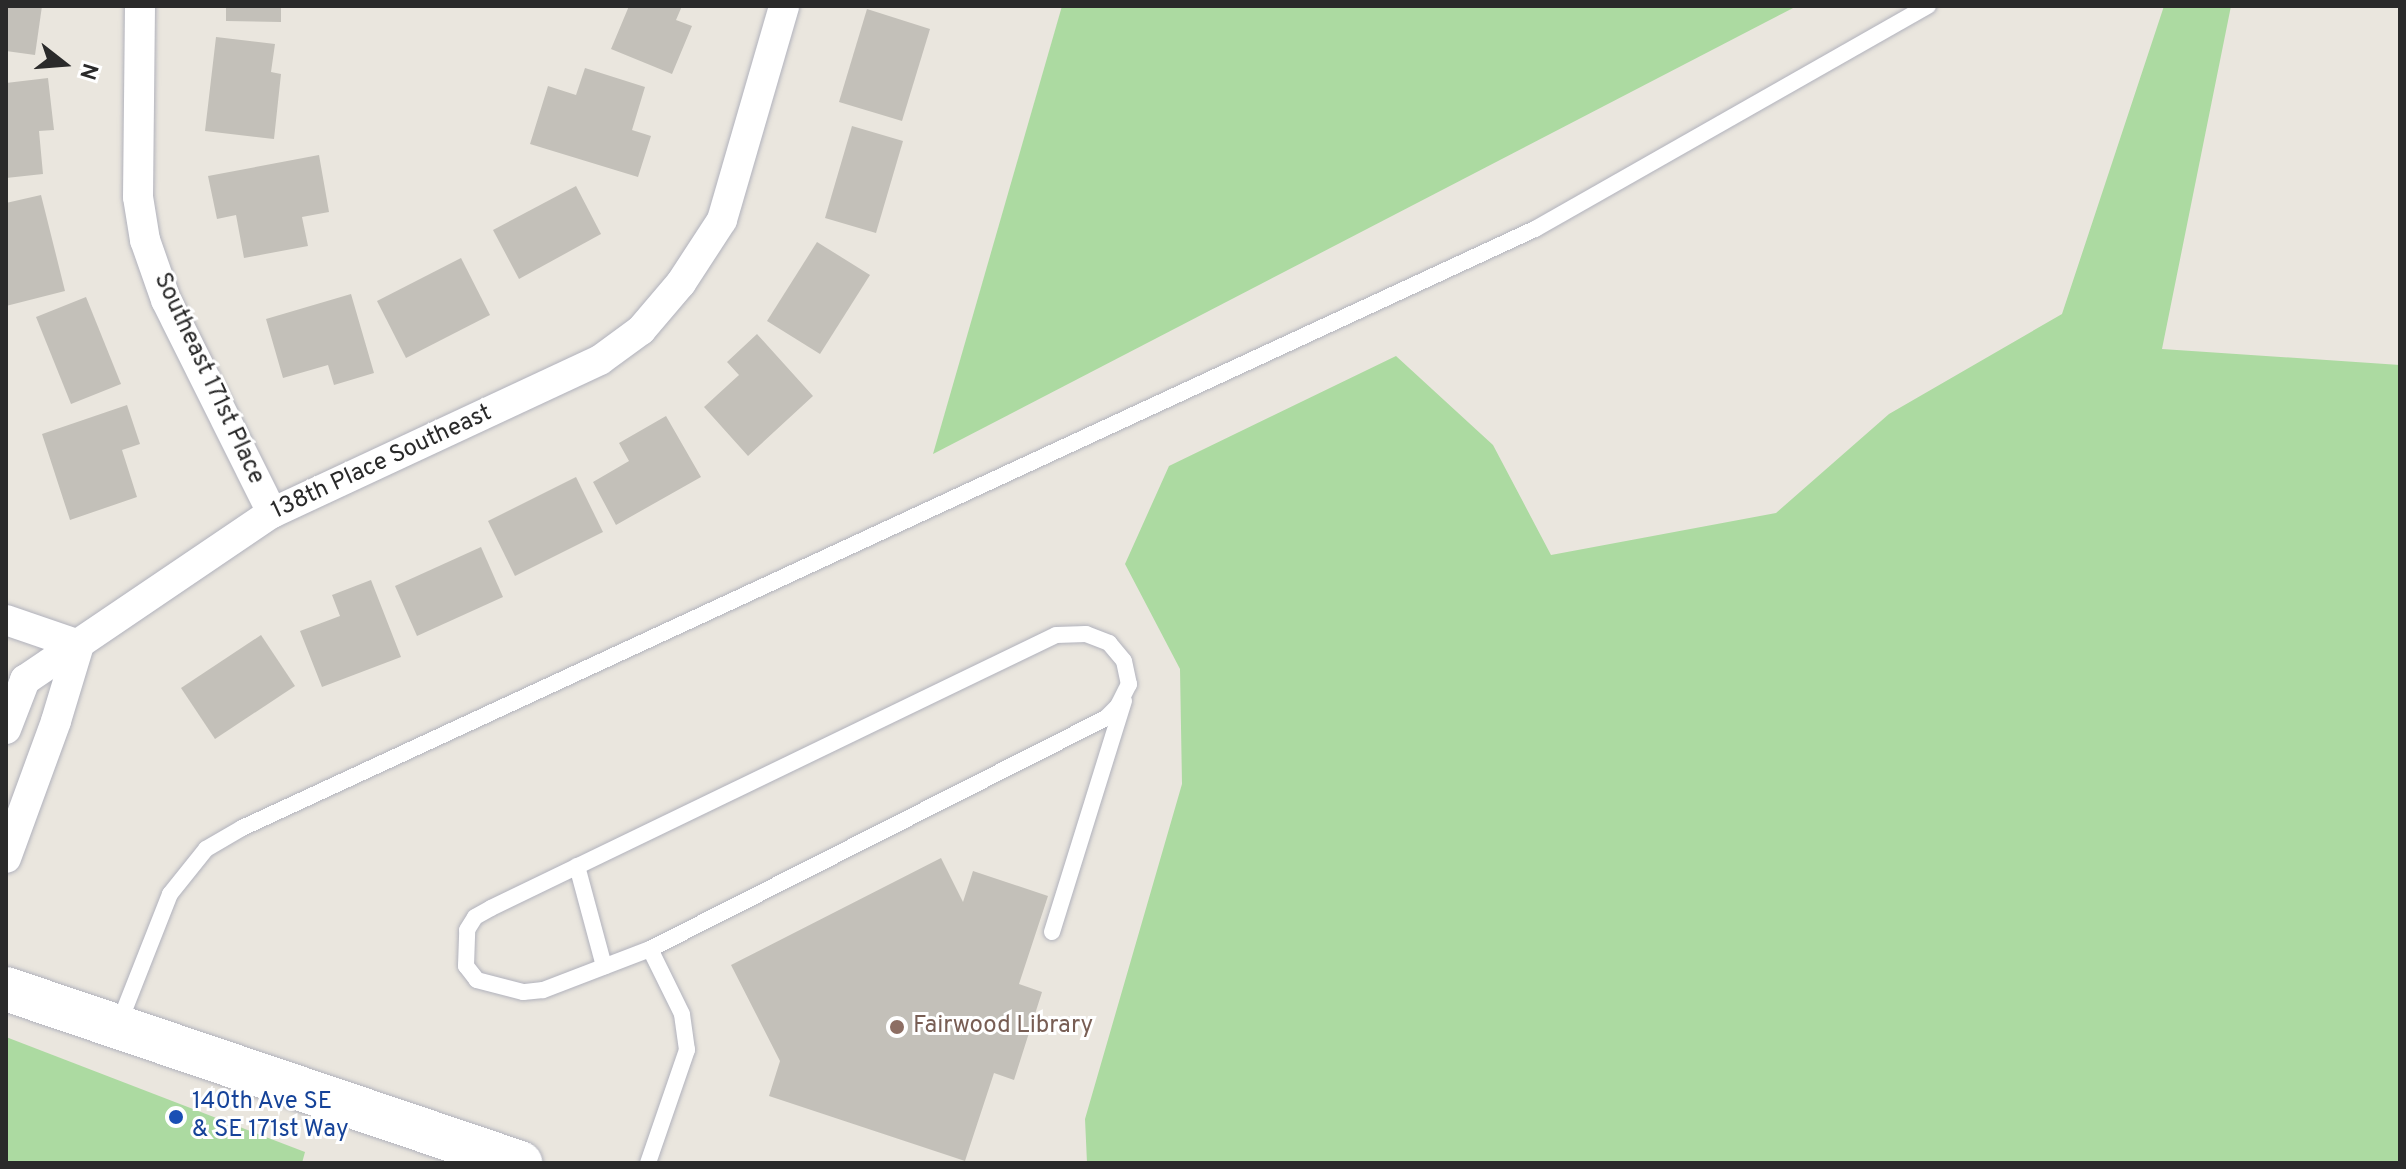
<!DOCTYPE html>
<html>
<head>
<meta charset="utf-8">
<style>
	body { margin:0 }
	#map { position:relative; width:2406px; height:1169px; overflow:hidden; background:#eae6de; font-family:Overpass,sans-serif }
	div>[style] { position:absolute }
	.green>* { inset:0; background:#acdaa1 }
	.building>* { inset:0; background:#c3c0b9 }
	.roads { filter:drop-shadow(0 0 2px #b1b2bc) drop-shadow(0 0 2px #b1b2bc) }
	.lane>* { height:16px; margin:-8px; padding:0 8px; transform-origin:8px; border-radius:8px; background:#fff }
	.street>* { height:30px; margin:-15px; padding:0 15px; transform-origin:15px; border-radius:15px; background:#fff }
	.secondary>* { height:44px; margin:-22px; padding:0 22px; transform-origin:22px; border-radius:22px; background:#fff }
	.dots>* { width:22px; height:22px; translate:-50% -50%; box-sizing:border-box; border:4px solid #fff; border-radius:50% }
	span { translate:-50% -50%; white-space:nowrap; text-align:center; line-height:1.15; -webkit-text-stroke:6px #fff; paint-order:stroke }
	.street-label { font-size:24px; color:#2a2a2a }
	.education-label { font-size:24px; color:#785e54 }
	.left { translate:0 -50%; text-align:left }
	.transit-label { font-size:24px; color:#164399 }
	.frame { position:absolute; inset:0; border:8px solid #2a2a2a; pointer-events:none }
	.north { position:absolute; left:24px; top:24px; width:80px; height:80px; -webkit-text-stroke:6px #fff; paint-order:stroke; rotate:107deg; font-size:22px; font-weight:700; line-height:32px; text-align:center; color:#2a2a2a }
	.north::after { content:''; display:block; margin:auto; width:28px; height:36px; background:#2a2a2a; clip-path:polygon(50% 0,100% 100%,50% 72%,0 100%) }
</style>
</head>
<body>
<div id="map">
	<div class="green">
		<div style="clip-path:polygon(1062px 6px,1797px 6px,933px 454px)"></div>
		<div style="clip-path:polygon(2164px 6px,2231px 6px,2162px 349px,2400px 365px,2400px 1163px,1087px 1163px,1085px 1119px,1182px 784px,1180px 669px,1125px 564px,1169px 466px,1396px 356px,1493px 445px,1551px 555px,1776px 513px,1889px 414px,2062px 314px)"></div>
		<div style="clip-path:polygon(6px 1037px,305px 1152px,302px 1163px,6px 1163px)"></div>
	</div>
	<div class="building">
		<div style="clip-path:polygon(6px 6px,42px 6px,35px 55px,6px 51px)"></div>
		<div style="clip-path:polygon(226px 6px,281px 6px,281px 22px,226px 21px)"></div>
		<div style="clip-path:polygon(629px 6px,682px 6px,676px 20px,692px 26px,672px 74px,611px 49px)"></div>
		<div style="clip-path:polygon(867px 9px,930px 29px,902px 121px,839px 102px)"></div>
		<div style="clip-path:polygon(216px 37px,275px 44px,271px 72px,281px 74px,274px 139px,205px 131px)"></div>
		<div style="clip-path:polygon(585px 68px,645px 87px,632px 130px,651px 136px,638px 177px,530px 144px,548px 86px,576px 95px)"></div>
		<div style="clip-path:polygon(48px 78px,54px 130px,39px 131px,43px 174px,6px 178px,6px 83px)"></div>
		<div style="clip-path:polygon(852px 126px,903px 141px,876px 233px,825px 218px)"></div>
		<div style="clip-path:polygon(319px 155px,329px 212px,302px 217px,308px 246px,244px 258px,236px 215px,217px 219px,208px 176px)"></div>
		<div style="clip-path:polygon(576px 186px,601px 234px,519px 279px,493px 230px)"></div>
		<div style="clip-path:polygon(41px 195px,65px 291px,6px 306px,6px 203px)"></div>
		<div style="clip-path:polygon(817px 242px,870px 275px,820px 354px,767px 321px)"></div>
		<div style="clip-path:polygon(461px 258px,490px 315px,406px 358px,377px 301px)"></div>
		<div style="clip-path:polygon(351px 294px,374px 373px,334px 385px,328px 365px,283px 378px,266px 319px)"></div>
		<div style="clip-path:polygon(86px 297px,121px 384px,71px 404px,36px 317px)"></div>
		<div style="clip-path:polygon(757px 334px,813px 396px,748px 456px,704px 407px,739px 375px,727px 362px)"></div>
		<div style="clip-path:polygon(127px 405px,140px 444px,122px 450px,137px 497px,70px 520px,42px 434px)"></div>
		<div style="clip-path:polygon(666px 416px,701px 477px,616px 525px,593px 482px,629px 461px,619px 443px)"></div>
		<div style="clip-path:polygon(576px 477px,603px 532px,515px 576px,488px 521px)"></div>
		<div style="clip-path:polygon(481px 547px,503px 597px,417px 636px,395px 586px)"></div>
		<div style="clip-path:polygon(371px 580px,401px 657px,322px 687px,300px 631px,340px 616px,332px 595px)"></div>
		<div style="clip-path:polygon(261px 635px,295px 686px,215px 739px,181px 688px)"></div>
		<div style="clip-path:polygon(941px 858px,963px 902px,973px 871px,1048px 896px,1019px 984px,1042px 992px,1014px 1080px,994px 1073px,965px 1161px,769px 1096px,780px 1061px,731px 965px)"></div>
	</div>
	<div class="roads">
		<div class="lane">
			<div style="left:1086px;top:634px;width:25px;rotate:21deg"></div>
			<div style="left:1109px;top:643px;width:23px;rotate:50deg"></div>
			<div style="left:1124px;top:661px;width:24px;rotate:78deg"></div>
			<div style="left:1129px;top:684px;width:25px;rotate:117deg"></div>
			<div style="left:1118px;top:706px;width:17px;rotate:135deg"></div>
			<div style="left:1106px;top:718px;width:511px;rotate:153.13deg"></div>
			<div style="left:650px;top:949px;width:115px;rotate:159deg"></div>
			<div style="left:543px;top:990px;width:20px;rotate:174deg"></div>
			<div style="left:523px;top:992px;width:48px;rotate:-165.4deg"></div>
			<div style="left:477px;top:980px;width:18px;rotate:-128deg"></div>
			<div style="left:466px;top:966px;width:36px;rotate:-88deg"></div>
			<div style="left:467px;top:930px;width:15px;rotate:-58deg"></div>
			<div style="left:475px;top:917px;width:18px;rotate:-29deg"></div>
			<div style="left:491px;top:908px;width:627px;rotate:-25.79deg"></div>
			<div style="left:1056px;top:635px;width:30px;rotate:-2deg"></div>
			<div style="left:577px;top:866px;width:104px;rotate:74.9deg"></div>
			<div style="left:1052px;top:932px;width:242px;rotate:-72.7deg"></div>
			<div style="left:118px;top:1026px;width:142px;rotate:-68.5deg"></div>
			<div style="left:170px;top:894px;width:58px;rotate:-51.3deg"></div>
			<div style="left:206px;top:849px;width:42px;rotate:-30.3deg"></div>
			<div style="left:242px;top:828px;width:1425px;rotate:-24.86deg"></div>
			<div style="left:1535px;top:229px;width:452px;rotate:-29.6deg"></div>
			<div style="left:648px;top:1163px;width:120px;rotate:-71deg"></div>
			<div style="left:687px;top:1050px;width:36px;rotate:-98deg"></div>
			<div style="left:682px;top:1014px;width:72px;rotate:-116.2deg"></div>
		</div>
		<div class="street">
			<div style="left:140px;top:6px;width:191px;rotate:90.6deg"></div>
			<div style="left:138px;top:197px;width:44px;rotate:80.8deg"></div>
			<div style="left:145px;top:240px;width:64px;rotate:70.7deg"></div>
			<div style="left:166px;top:300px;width:238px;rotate:63.5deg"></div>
			<div style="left:6px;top:620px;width:77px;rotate:18.9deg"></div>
			<div style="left:6px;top:729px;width:53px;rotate:-68.8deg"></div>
			<div style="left:25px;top:680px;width:298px;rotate:-34.1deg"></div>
			<div style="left:272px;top:513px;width:362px;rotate:-25deg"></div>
			<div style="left:600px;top:360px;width:51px;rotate:-36.2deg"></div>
			<div style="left:641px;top:330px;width:62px;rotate:-49.6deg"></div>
			<div style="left:681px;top:283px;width:75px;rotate:-56.9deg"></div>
			<div style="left:722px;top:220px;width:223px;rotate:-73.8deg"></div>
			<div style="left:6px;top:858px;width:146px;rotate:-69.9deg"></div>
			<div style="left:56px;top:721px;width:79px;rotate:-73.2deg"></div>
		</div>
		<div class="secondary">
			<div style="left:6px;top:989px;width:543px;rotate:18.7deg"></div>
		</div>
	</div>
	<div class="dots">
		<div style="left:897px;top:1027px;background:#8d6e63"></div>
		<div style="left:176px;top:1117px;background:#1a4fb4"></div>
	</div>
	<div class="street-label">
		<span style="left:208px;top:379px;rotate:65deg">Southeast 171st Place</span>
		<span style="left:382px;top:463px;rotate:-25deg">138th Place Southeast</span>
	</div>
	<div class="education-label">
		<span class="left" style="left:913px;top:1027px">Fairwood Library</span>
	</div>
	<div class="transit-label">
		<span class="left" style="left:192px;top:1117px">140th Ave SE<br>&amp; SE 171st Way</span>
	</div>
	<div class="frame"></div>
	<div class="north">N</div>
</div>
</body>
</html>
